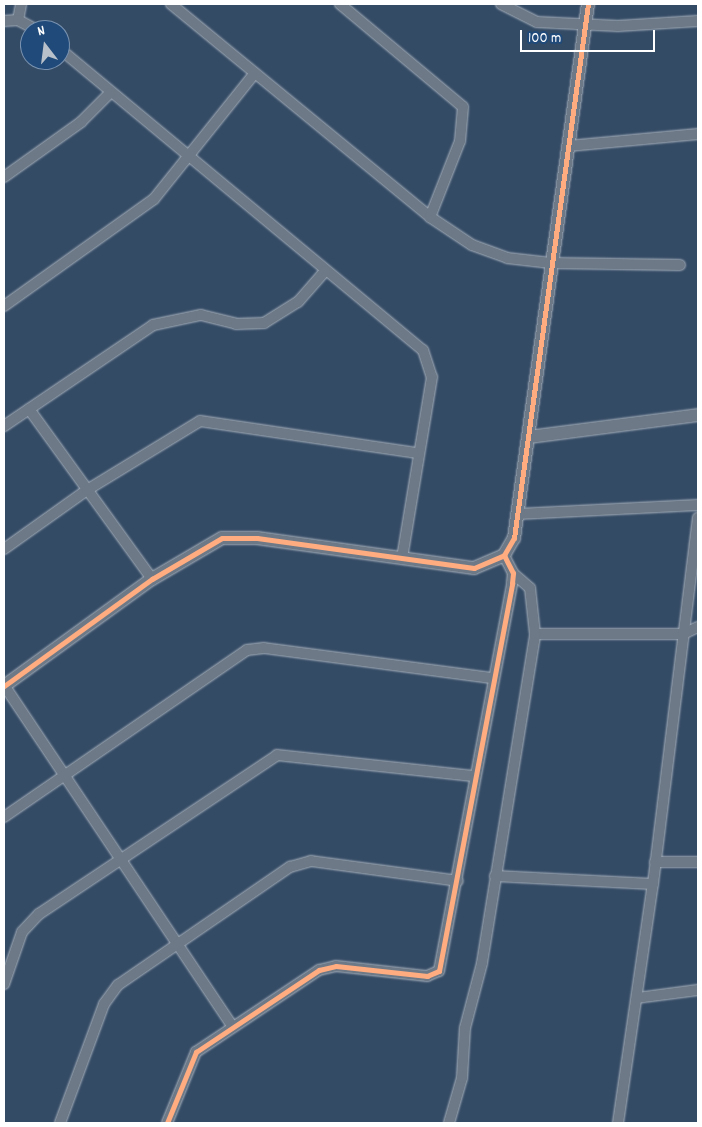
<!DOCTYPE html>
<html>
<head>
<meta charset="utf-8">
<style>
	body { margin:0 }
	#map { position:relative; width:702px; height:1127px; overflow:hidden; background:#344b65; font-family:Dekko,sans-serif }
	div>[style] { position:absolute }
	.roads { filter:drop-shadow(0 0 1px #a4aeba) drop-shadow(0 0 1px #a4aeba) }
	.minor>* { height:10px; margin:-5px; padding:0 5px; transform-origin:5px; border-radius:5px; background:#6d7986 }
	.tertiary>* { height:12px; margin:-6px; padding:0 6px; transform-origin:6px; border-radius:6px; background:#6d7986 }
	.cycleway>* { height:5px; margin:-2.5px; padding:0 2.5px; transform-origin:2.5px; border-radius:2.5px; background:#ffac80 }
	span { translate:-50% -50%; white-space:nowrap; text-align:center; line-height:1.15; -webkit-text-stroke:4.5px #1f4a7a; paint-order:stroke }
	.frame { position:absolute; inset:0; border:5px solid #fff; pointer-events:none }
	.north { position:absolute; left:20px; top:20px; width:50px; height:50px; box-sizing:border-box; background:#1f4a7a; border:1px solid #7992af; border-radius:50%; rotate:345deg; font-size:14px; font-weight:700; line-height:20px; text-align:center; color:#fff }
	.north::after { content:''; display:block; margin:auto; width:18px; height:22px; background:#b8c0c9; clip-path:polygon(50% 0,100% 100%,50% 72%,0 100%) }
	.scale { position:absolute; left:520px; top:30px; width:135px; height:22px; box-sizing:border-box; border:2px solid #fff; border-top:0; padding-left:6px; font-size:15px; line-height:18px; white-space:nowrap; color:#fff; -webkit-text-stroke:4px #1f4a7a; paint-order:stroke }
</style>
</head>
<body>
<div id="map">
	<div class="roads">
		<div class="minor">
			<div style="left:171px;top:4px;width:335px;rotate:39.4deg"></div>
			<div style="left:430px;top:217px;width:50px;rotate:33.7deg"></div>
			<div style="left:472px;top:245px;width:37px;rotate:20deg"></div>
			<div style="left:507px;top:258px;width:44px;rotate:6.5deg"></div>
			<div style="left:551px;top:263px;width:129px;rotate:0.9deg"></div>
			<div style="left:340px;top:4px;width:160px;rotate:39.9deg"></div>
			<div style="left:463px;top:107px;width:34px;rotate:95deg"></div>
			<div style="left:460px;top:141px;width:82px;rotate:111.5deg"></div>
			<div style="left:501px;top:4px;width:40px;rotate:26.6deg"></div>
			<div style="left:537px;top:22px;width:81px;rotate:2.8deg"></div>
			<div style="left:618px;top:26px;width:80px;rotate:-3.6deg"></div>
			<div style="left:18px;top:20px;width:16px;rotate:-79deg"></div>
			<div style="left:4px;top:21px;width:14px;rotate:-4deg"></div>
			<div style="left:18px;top:20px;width:21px;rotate:28deg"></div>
			<div style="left:60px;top:49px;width:472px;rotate:39.7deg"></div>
			<div style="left:423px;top:350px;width:28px;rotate:72deg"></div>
			<div style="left:432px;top:377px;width:183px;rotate:99.4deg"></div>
			<div style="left:568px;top:146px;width:131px;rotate:-5.3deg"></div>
			<div style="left:4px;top:177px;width:95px;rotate:-35.5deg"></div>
			<div style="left:81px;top:122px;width:41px;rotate:-45deg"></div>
			<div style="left:4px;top:306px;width:184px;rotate:-35.5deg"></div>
			<div style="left:154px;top:199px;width:161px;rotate:-51.3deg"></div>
			<div style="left:29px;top:409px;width:210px;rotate:54.1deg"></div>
			<div style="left:4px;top:426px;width:180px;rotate:-34.1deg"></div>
			<div style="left:153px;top:325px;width:49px;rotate:-11.8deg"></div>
			<div style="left:201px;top:315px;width:36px;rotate:14deg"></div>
			<div style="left:236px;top:324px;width:28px;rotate:-2deg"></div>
			<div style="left:264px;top:323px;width:40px;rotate:-32deg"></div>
			<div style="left:298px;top:302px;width:41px;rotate:-48.9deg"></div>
			<div style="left:518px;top:514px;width:180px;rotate:-2.9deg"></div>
			<div style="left:4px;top:549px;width:102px;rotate:-35.4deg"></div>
			<div style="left:87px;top:490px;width:132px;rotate:-31.4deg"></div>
			<div style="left:200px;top:421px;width:220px;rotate:8.4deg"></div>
			<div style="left:535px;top:634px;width:148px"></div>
			<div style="left:683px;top:634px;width:17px;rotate:-25deg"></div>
			<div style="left:4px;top:685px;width:410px;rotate:56.2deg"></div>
			<div style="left:4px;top:817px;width:295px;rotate:-34.5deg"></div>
			<div style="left:247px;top:650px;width:17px;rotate:-7deg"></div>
			<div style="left:264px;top:648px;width:230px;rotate:7.5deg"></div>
			<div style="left:655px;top:862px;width:43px"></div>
			<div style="left:495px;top:876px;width:158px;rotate:2.9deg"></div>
			<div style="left:4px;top:984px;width:55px;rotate:-70.9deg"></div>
			<div style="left:22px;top:932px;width:25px;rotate:-47deg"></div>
			<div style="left:39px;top:914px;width:286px;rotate:-33.7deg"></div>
			<div style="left:277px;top:755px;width:199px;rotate:6.1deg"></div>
			<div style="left:637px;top:998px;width:62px;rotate:-7.5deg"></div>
			<div style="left:60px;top:1123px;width:127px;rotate:-69.7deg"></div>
			<div style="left:104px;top:1004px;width:24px;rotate:-54deg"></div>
			<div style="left:118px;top:985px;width:209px;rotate:-34.5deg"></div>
			<div style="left:290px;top:867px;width:22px;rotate:-16deg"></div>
			<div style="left:311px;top:861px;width:148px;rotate:7.7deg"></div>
			<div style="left:167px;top:1123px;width:77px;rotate:-67.8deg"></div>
			<div style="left:196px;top:1052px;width:148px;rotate:-33.7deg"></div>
			<div style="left:319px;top:970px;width:17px;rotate:-13deg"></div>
			<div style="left:336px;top:966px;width:92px;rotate:6.3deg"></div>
			<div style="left:427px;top:976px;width:13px;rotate:-23deg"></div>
			<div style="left:439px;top:971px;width:395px;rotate:-79.3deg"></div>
			<div style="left:512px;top:583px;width:10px;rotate:-84deg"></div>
			<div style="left:513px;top:573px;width:20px;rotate:-117deg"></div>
			<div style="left:449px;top:1123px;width:47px;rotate:-73.9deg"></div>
			<div style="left:462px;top:1078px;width:50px;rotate:-86.6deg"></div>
			<div style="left:465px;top:1028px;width:67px;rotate:-75.3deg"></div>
			<div style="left:482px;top:963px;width:333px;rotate:-80.8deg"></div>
			<div style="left:535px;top:634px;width:46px;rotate:-96.2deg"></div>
			<div style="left:530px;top:588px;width:23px;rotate:-139deg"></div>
			<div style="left:618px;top:1123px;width:242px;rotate:-81.7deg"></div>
			<div style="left:653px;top:884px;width:369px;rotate:-83deg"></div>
		</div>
		<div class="tertiary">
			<div style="left:529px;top:437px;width:170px;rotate:-7.4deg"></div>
			<div style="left:4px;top:686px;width:183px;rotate:-35.9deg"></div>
			<div style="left:152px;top:579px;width:81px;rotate:-30.4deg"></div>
			<div style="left:222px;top:538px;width:35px"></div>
			<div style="left:257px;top:538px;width:219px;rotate:7.9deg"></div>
			<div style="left:474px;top:568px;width:33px;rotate:-23deg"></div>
			<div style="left:504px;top:555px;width:20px;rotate:-60deg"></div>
			<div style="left:514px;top:538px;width:539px;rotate:-82.11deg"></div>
		</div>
	</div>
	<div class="cycleway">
		<div style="left:4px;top:686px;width:183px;rotate:-35.9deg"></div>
		<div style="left:152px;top:579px;width:81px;rotate:-30.4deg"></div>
		<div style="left:222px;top:538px;width:35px"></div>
		<div style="left:257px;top:538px;width:219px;rotate:7.9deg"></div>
		<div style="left:474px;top:568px;width:33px;rotate:-23deg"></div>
		<div style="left:504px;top:555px;width:20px;rotate:-60deg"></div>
		<div style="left:514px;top:538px;width:539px;rotate:-82.11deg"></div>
		<div style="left:167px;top:1123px;width:77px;rotate:-67.8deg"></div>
		<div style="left:196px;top:1052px;width:148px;rotate:-33.7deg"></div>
		<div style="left:319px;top:970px;width:17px;rotate:-13deg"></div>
		<div style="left:336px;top:966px;width:92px;rotate:6.3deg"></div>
		<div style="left:427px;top:976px;width:13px;rotate:-23deg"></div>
		<div style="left:439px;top:971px;width:395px;rotate:-79.3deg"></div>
		<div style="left:512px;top:583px;width:10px;rotate:-84deg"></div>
		<div style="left:513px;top:573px;width:20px;rotate:-117deg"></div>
	</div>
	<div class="frame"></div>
	<div class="north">N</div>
	<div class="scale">100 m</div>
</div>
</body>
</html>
